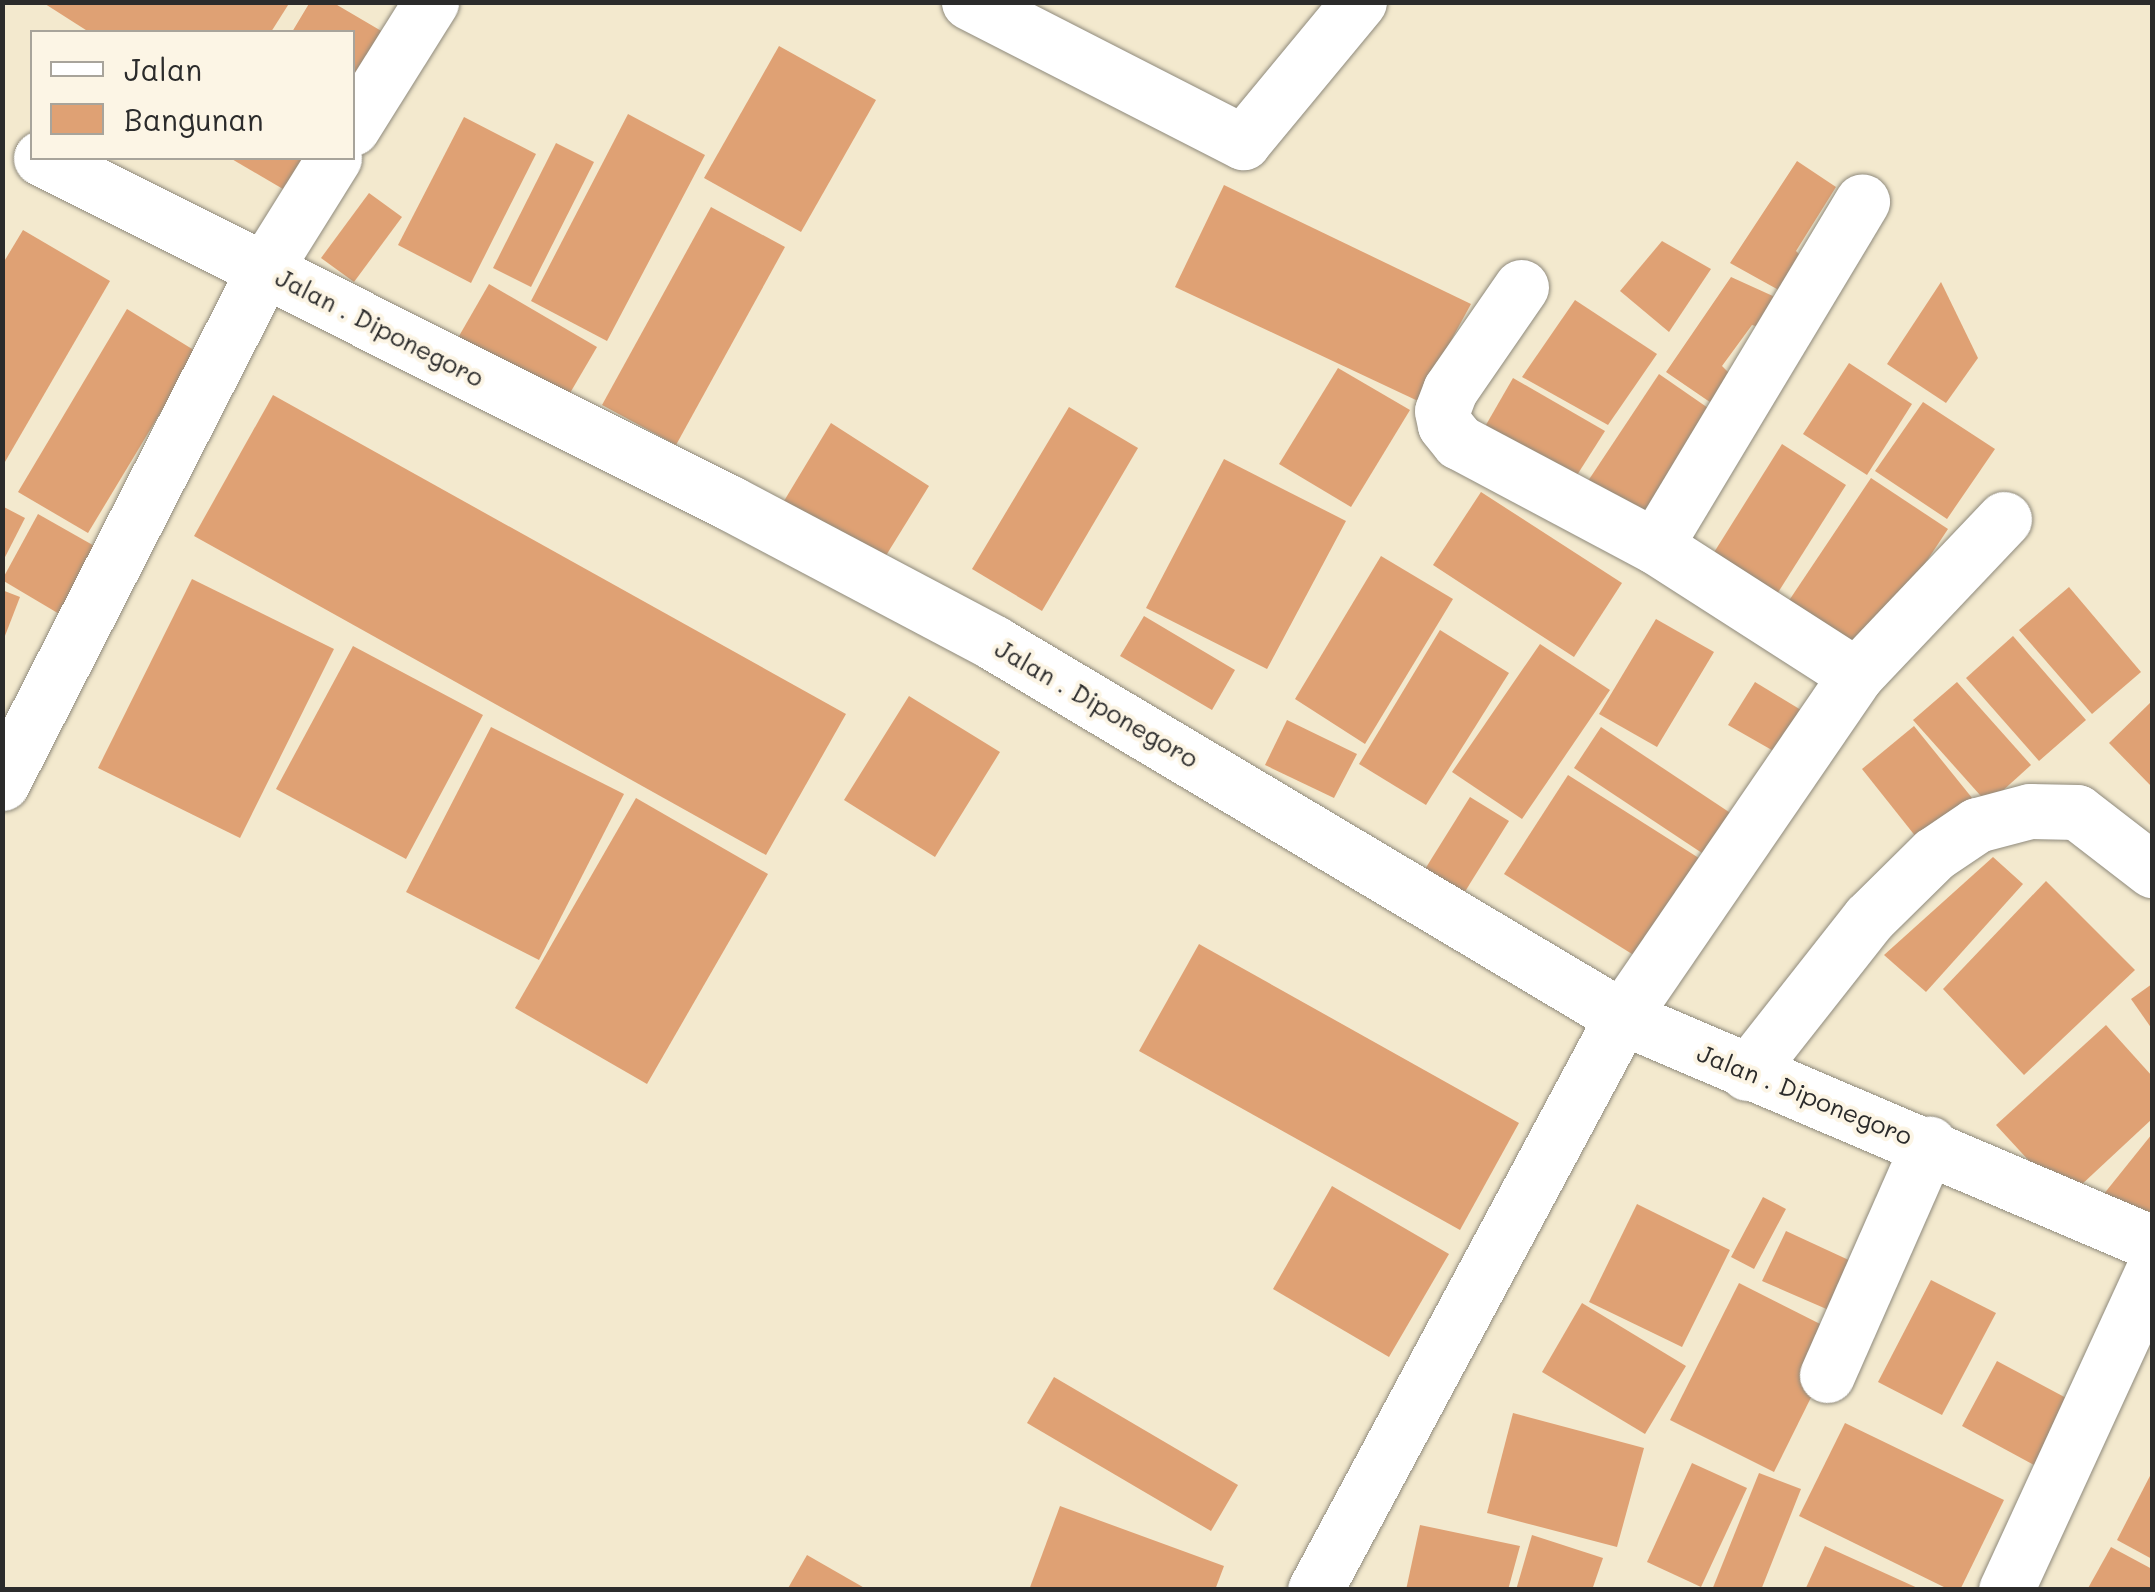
<!DOCTYPE html>
<html>
<head>
<meta charset="utf-8">
<style>
	body { margin:0 }
	#map { position:relative; width:2155px; height:1592px; overflow:hidden; background:#f3e9ce; font-family:Mali,sans-serif }
	div>[style] { position:absolute }
	.building>* { inset:0; background:#dfa174 }
	.roads { filter:drop-shadow(0 0 2px #8f8a7c) drop-shadow(0 0 2px #8f8a7c) }
	.minor>* { height:55px; margin:-27.5px; padding:0 27.5px; transform-origin:27.5px; border-radius:27.5px; background:#fff }
	span { translate:-50% -50%; white-space:nowrap; text-align:center; line-height:1.15; -webkit-text-stroke:8px #fcf5e5; paint-order:stroke }
	.street-label { font-size:25px; color:#2b2b2b }
	.frame { position:absolute; inset:0; border:5px solid #2b2b2b; pointer-events:none }
	.legend { position:absolute; left:30px; top:30px; width:325px; height:130px; box-sizing:border-box; background:#fcf5e5; border:2px solid #a8a49b; margin:0; padding:12px 18px; list-style:none; font-size:30px; color:#2b2b2b }
	.legend li { display:flex; align-items:center; gap:20px; height:50px }
	.legend b { width:50px; border:2px solid #a8a49b }
</style>
</head>
<body>
<div id="map">
	<div class="building">
		<div style="clip-path:polygon(42px 2px,290px 2px,271px 32px,89px 32px)"></div>
		<div style="clip-path:polygon(310px 2px,332px 2px,395px 39px,352px 110px,352px 32px,292px 32px)"></div>
		<div style="clip-path:polygon(779px 46px,876px 100px,801px 232px,704px 178px)"></div>
		<div style="clip-path:polygon(628px 114px,705px 155px,607px 341px,531px 301px)"></div>
		<div style="clip-path:polygon(464px 117px,536px 154px,471px 283px,398px 245px)"></div>
		<div style="clip-path:polygon(556px 143px,594px 162px,531px 287px,493px 268px)"></div>
		<div style="clip-path:polygon(230px 158px,325px 158px,300px 199px)"></div>
		<div style="clip-path:polygon(1797px 161px,1836px 187px,1796px 251px,1814px 269px,1795px 299px,1730px 263px)"></div>
		<div style="clip-path:polygon(1224px 185px,1471px 304px,1418px 401px,1175px 287px)"></div>
		<div style="clip-path:polygon(369px 193px,402px 217px,354px 282px,321px 258px)"></div>
		<div style="clip-path:polygon(711px 207px,785px 247px,676px 445px,602px 405px)"></div>
		<div style="clip-path:polygon(23px 230px,110px 281px,2px 467px,2px 265px)"></div>
		<div style="clip-path:polygon(1662px 241px,1711px 269px,1669px 332px,1620px 291px)"></div>
		<div style="clip-path:polygon(1731px 277px,1786px 302px,1773px 331px,1752px 325px,1722px 366px,1740px 384px,1723px 411px,1666px 372px)"></div>
		<div style="clip-path:polygon(1941px 282px,1978px 358px,1946px 403px,1887px 364px)"></div>
		<div style="clip-path:polygon(489px 284px,597px 347px,563px 405px,455px 343px)"></div>
		<div style="clip-path:polygon(1575px 300px,1657px 354px,1608px 425px,1522px 377px)"></div>
		<div style="clip-path:polygon(127px 309px,197px 352px,88px 533px,18px 492px)"></div>
		<div style="clip-path:polygon(1849px 363px,1912px 404px,1867px 475px,1803px 434px)"></div>
		<div style="clip-path:polygon(1338px 368px,1410px 410px,1351px 507px,1279px 464px)"></div>
		<div style="clip-path:polygon(1659px 374px,1724px 419px,1652px 532px,1584px 487px)"></div>
		<div style="clip-path:polygon(1513px 378px,1605px 431px,1572px 483px,1479px 437px)"></div>
		<div style="clip-path:polygon(273px 395px,846px 714px,766px 855px,194px 536px)"></div>
		<div style="clip-path:polygon(1923px 402px,1995px 449px,1947px 519px,1875px 471px)"></div>
		<div style="clip-path:polygon(1069px 407px,1138px 448px,1042px 611px,972px 569px)"></div>
		<div style="clip-path:polygon(831px 423px,929px 486px,882px 562px,784px 501px)"></div>
		<div style="clip-path:polygon(1782px 444px,1846px 485px,1772px 602px,1708px 562px)"></div>
		<div style="clip-path:polygon(1224px 459px,1346px 521px,1267px 669px,1146px 608px)"></div>
		<div style="clip-path:polygon(1871px 478px,1948px 529px,1861px 660px,1784px 608px)"></div>
		<div style="clip-path:polygon(1481px 492px,1622px 583px,1574px 657px,1433px 565px)"></div>
		<div style="clip-path:polygon(2px 506px,25px 518px,2px 563px)"></div>
		<div style="clip-path:polygon(38px 514px,105px 552px,66px 618px,2px 580px)"></div>
		<div style="clip-path:polygon(1381px 556px,1453px 599px,1365px 744px,1295px 699px)"></div>
		<div style="clip-path:polygon(192px 579px,334px 649px,240px 838px,98px 768px)"></div>
		<div style="clip-path:polygon(2069px 587px,2141px 672px,2092px 714px,2019px 630px)"></div>
		<div style="clip-path:polygon(2px 590px,20px 597px,3px 641px,2px 641px)"></div>
		<div style="clip-path:polygon(1144px 616px,1235px 670px,1212px 710px,1120px 656px)"></div>
		<div style="clip-path:polygon(1656px 619px,1714px 652px,1657px 747px,1599px 714px)"></div>
		<div style="clip-path:polygon(1440px 630px,1509px 673px,1426px 805px,1359px 764px)"></div>
		<div style="clip-path:polygon(2013px 636px,2086px 720px,2039px 761px,1966px 678px)"></div>
		<div style="clip-path:polygon(1540px 644px,1610px 690px,1522px 819px,1452px 772px)"></div>
		<div style="clip-path:polygon(353px 646px,483px 715px,406px 859px,276px 789px)"></div>
		<div style="clip-path:polygon(1755px 682px,1806px 713px,1777px 753px,1728px 725px)"></div>
		<div style="clip-path:polygon(1957px 682px,2031px 765px,1988px 804px,1913px 720px)"></div>
		<div style="clip-path:polygon(909px 696px,1000px 752px,935px 857px,844px 800px)"></div>
		<div style="clip-path:polygon(2152px 701px,2152px 787px,2109px 743px)"></div>
		<div style="clip-path:polygon(1287px 720px,1357px 754px,1334px 798px,1265px 765px)"></div>
		<div style="clip-path:polygon(1914px 726px,1981px 809px,1928px 852px,1862px 769px)"></div>
		<div style="clip-path:polygon(491px 727px,624px 794px,539px 960px,406px 892px)"></div>
		<div style="clip-path:polygon(1601px 727px,1741px 820px,1714px 861px,1574px 768px)"></div>
		<div style="clip-path:polygon(1568px 775px,1713px 867px,1648px 964px,1504px 874px)"></div>
		<div style="clip-path:polygon(1470px 797px,1509px 821px,1456px 906px,1417px 882px)"></div>
		<div style="clip-path:polygon(636px 798px,768px 874px,647px 1084px,515px 1008px)"></div>
		<div style="clip-path:polygon(1993px 857px,2023px 884px,1926px 992px,1884px 955px)"></div>
		<div style="clip-path:polygon(2046px 881px,2135px 970px,2024px 1075px,1943px 989px)"></div>
		<div style="clip-path:polygon(1199px 944px,1519px 1123px,1460px 1230px,1139px 1051px)"></div>
		<div style="clip-path:polygon(2152px 984px,2152px 1029px,2131px 999px)"></div>
		<div style="clip-path:polygon(2106px 1025px,2152px 1076px,2152px 1119px,2065px 1200px,1996px 1125px)"></div>
		<div style="clip-path:polygon(2152px 1134px,2152px 1232px,2095px 1205px)"></div>
		<div style="clip-path:polygon(1332px 1186px,1449px 1254px,1389px 1357px,1273px 1289px)"></div>
		<div style="clip-path:polygon(1763px 1197px,1786px 1209px,1754px 1269px,1731px 1257px)"></div>
		<div style="clip-path:polygon(1637px 1204px,1730px 1250px,1682px 1347px,1589px 1302px)"></div>
		<div style="clip-path:polygon(1786px 1231px,1853px 1262px,1831px 1311px,1762px 1281px)"></div>
		<div style="clip-path:polygon(1931px 1280px,1996px 1313px,1942px 1415px,1878px 1382px)"></div>
		<div style="clip-path:polygon(1739px 1283px,1842px 1335px,1774px 1472px,1670px 1420px)"></div>
		<div style="clip-path:polygon(1582px 1303px,1686px 1366px,1645px 1434px,1542px 1372px)"></div>
		<div style="clip-path:polygon(1997px 1361px,2085px 1408px,2049px 1473px,1962px 1426px)"></div>
		<div style="clip-path:polygon(1054px 1377px,1238px 1485px,1211px 1531px,1027px 1423px)"></div>
		<div style="clip-path:polygon(1513px 1413px,1644px 1448px,1617px 1547px,1487px 1513px)"></div>
		<div style="clip-path:polygon(1845px 1423px,2004px 1500px,1960px 1590px,1950px 1590px,1799px 1516px)"></div>
		<div style="clip-path:polygon(1692px 1463px,1747px 1488px,1701px 1587px,1647px 1562px)"></div>
		<div style="clip-path:polygon(2152px 1472px,2152px 1559px,2117px 1540px)"></div>
		<div style="clip-path:polygon(1759px 1473px,1801px 1489px,1761px 1590px,1712px 1590px)"></div>
		<div style="clip-path:polygon(1060px 1506px,1224px 1566px,1215px 1590px,1029px 1590px)"></div>
		<div style="clip-path:polygon(1420px 1525px,1520px 1546px,1508px 1590px,1406px 1590px)"></div>
		<div style="clip-path:polygon(1532px 1535px,1603px 1558px,1592px 1590px,1516px 1590px)"></div>
		<div style="clip-path:polygon(1825px 1546px,1922px 1590px,1805px 1590px)"></div>
		<div style="clip-path:polygon(2111px 1547px,2152px 1569px,2152px 1590px,2087px 1590px)"></div>
		<div style="clip-path:polygon(807px 1555px,868px 1590px,787px 1590px)"></div>
	</div>
	<div class="roads">
		<div class="minor">
			<div style="left:969px;top:2px;width:308px;rotate:27.1deg"></div>
			<div style="left:1243px;top:142px;width:182px;rotate:-50.4deg"></div>
			<div style="left:352px;top:128px;width:149px;rotate:-57.9deg"></div>
			<div style="left:41px;top:158px;width:771px;rotate:26.6deg"></div>
			<div style="left:730px;top:503px;width:299px;rotate:27.9deg"></div>
			<div style="left:994px;top:643px;width:731px;rotate:30.78deg"></div>
			<div style="left:1622px;top:1017px;width:576px;rotate:23.09deg"></div>
			<div style="left:1521px;top:287px;width:125px;rotate:124.6deg"></div>
			<div style="left:1450px;top:390px;width:22px;rotate:111deg"></div>
			<div style="left:1442px;top:411px;width:14px;rotate:78deg"></div>
			<div style="left:1445px;top:425px;width:22px;rotate:51deg"></div>
			<div style="left:1459px;top:442px;width:222px;rotate:28deg"></div>
			<div style="left:1655px;top:546px;width:239px;rotate:32.7deg"></div>
			<div style="left:1655px;top:546px;width:402px;rotate:-59deg"></div>
			<div style="left:2px;top:783px;width:576px;rotate:-62.95deg"></div>
			<div style="left:264px;top:270px;width:132px;rotate:-58deg"></div>
			<div style="left:1747px;top:1073px;width:197px;rotate:-51.8deg"></div>
			<div style="left:1869px;top:918px;width:91px;rotate:-44.6deg"></div>
			<div style="left:1934px;top:854px;width:52px;rotate:-34deg"></div>
			<div style="left:1977px;top:825px;width:55px;rotate:-14.8deg"></div>
			<div style="left:2030px;top:811px;width:47px;rotate:1.2deg"></div>
			<div style="left:2077px;top:812px;width:95px;rotate:37.7deg"></div>
			<div style="left:1827px;top:1375px;width:253px;rotate:-66.2deg"></div>
			<div style="left:1315px;top:1590px;width:650px;rotate:-61.82deg"></div>
			<div style="left:1622px;top:1017px;width:414px;rotate:-55.6deg"></div>
			<div style="left:1856px;top:675px;width:215px;rotate:-46.5deg"></div>
			<div style="left:2006px;top:1590px;width:350px;rotate:-65.3deg"></div>
		</div>
	</div>
	<div class="street-label">
		<span style="left:380px;top:327px;rotate:27deg">Jalan . Diponegoro</span>
		<span style="left:1097px;top:703px;rotate:30deg">Jalan . Diponegoro</span>
		<span style="left:1805px;top:1094px;rotate:22deg">Jalan . Diponegoro</span>
	</div>
	<div class="frame"></div>
	<ul class="legend">
	<li><b style="height:12px;background:#fff"></b>Jalan</li>
	<li><b style="height:28px;background:#dfa174"></b>Bangunan</li>
	</ul>
</div>
</body>
</html>
